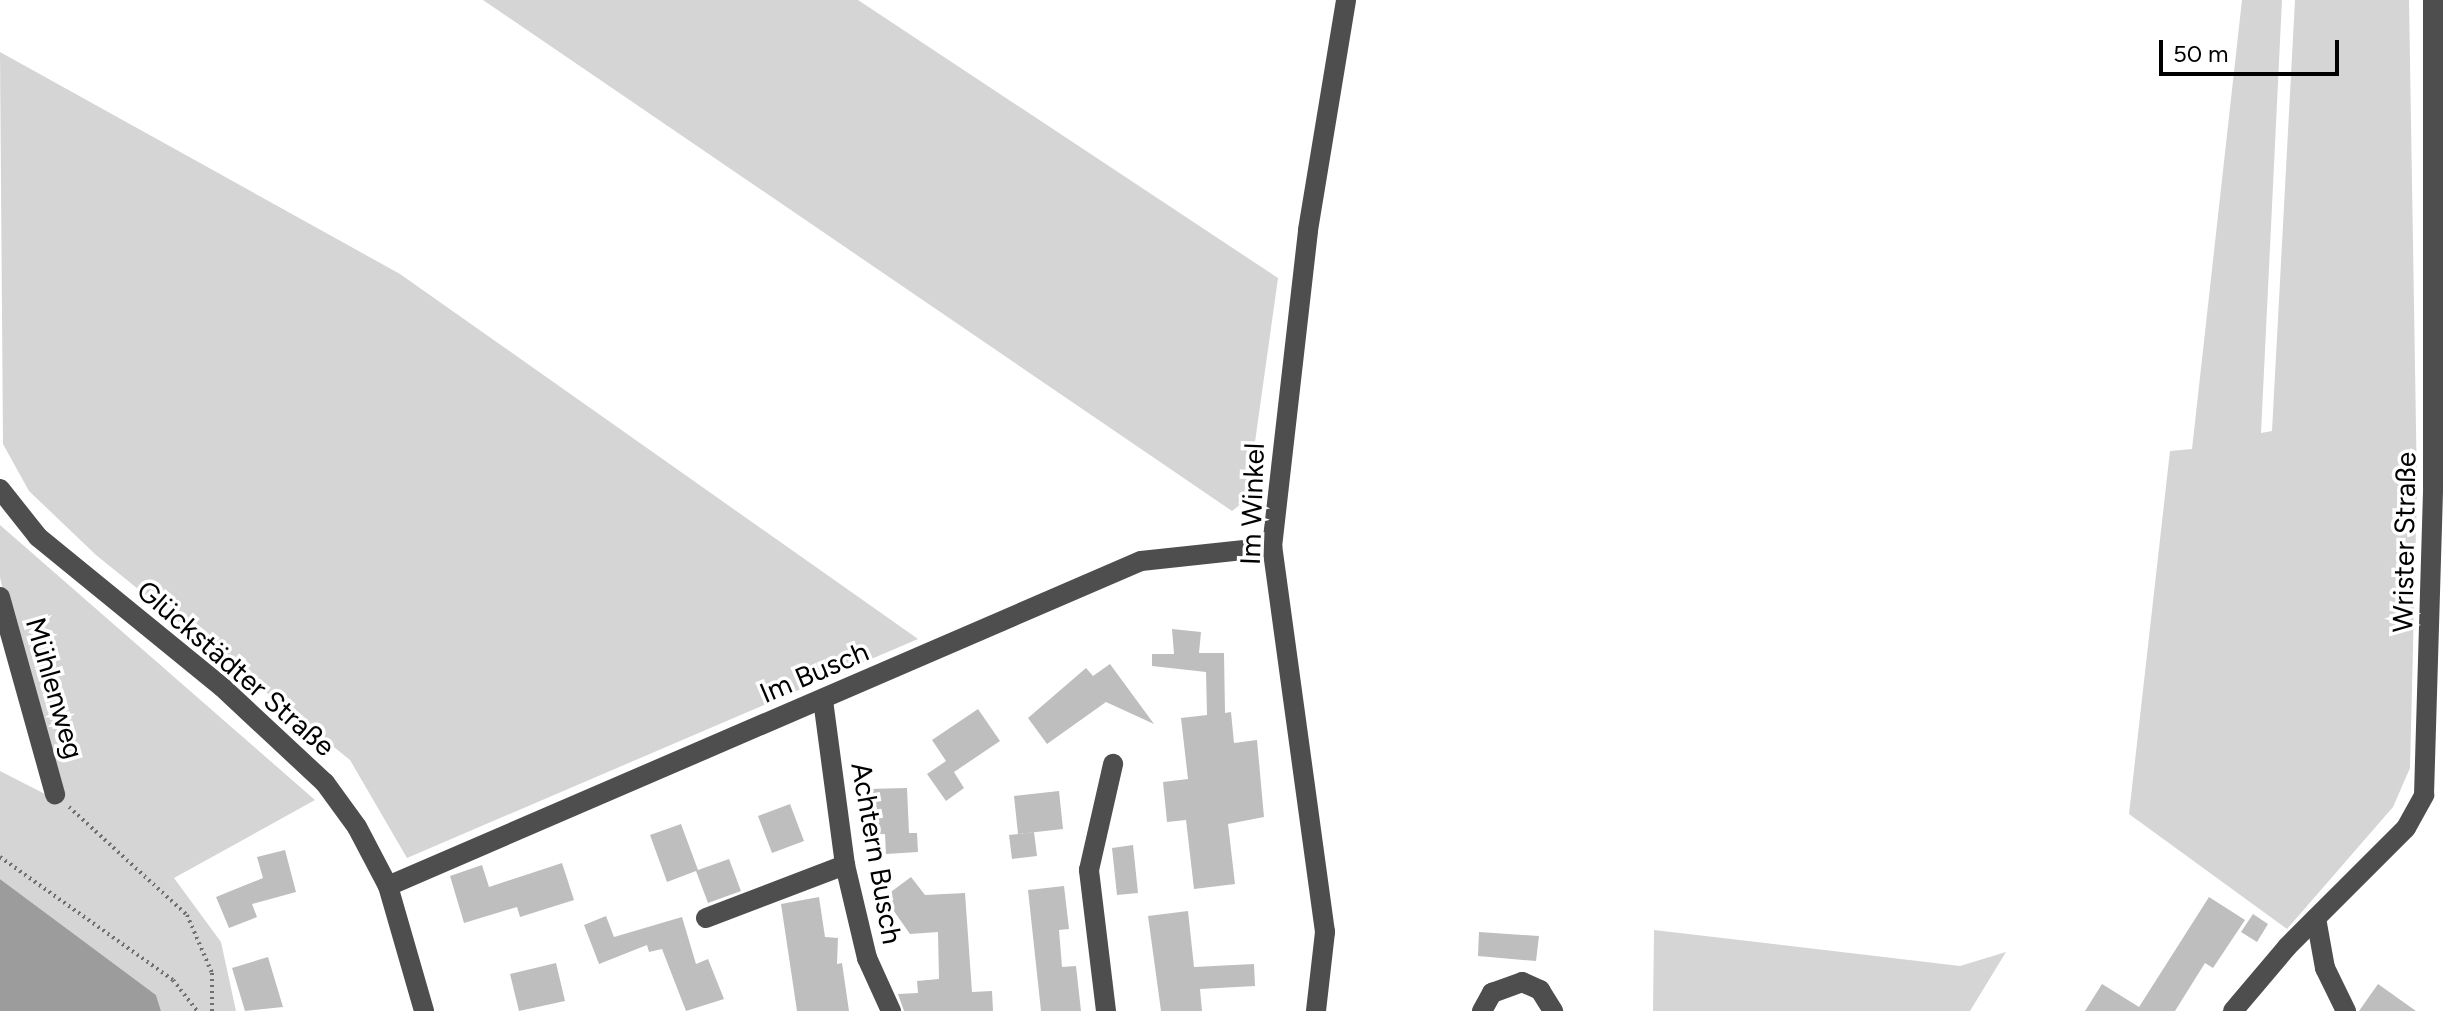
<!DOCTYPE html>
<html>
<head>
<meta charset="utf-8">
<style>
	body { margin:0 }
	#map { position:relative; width:2443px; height:1011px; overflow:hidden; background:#fff; font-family:Figtree,sans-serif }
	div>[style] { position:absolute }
	.green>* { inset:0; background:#d5d5d5 }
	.water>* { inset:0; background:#9c9c9c }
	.building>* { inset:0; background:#bebebe }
	.path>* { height:4px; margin-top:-2px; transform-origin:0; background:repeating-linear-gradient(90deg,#707070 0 2px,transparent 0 6px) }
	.minor>* { height:20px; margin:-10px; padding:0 10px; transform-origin:10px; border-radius:10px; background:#4e4e4e }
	span { translate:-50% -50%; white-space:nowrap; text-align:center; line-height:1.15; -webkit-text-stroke:7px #fff; paint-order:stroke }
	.street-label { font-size:28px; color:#000 }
	.scale { position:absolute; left:2159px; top:40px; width:180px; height:36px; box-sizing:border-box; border:4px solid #000; border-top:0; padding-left:10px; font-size:24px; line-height:28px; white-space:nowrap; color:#000; -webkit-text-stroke:6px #fff; paint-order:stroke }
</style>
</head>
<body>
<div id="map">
	<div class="green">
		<div style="clip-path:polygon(483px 0,858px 0,1278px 278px,1247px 499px,1232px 511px)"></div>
		<div style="clip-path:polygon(2242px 0,2282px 0,2261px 433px,2272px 431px,2295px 0,2409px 0,2417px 488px,2410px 768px,2393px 807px,2287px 929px,2129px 814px,2170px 451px,2192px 449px)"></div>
		<div style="clip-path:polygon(0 52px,400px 274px,918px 639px,407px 858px,350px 760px,96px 555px,29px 491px,3px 444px)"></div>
		<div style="clip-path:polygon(0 525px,315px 800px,174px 878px,221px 942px,236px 1011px,161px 1011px,156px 995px,0 879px,0 771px,45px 794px,0 577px)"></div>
		<div style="clip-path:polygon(1654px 930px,1960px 966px,2006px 952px,1970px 1011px,1653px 1011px)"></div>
	</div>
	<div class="water">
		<div style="clip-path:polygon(0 879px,156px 995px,161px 1011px,0 1011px)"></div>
	</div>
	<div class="building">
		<div style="clip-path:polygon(1172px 629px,1201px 632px,1199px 653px,1224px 653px,1225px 713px,1231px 712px,1234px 743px,1257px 740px,1264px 817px,1228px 824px,1235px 884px,1194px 889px,1186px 820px,1167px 822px,1163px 782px,1188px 779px,1181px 718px,1207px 715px,1206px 672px,1152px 666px,1152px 654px,1174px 654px)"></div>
		<div style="clip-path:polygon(1110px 664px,1154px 724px,1106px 702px,1047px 744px,1028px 718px,1086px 668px,1093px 676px)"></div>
		<div style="clip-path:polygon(978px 709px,1000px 741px,954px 772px,964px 788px,946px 801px,927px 774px,946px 761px,932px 740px)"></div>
		<div style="clip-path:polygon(907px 788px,909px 833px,917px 833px,918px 852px,886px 854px,885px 834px,869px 835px,867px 789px)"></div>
		<div style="clip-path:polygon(1059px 791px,1063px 829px,1018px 834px,1014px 796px)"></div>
		<div style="clip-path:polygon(790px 804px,804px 841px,772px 853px,758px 816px)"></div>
		<div style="clip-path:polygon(681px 824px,698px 870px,729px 859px,741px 891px,708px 903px,696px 871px,667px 882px,650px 835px)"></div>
		<div style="clip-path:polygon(1034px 832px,1037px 856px,1012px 859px,1009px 835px)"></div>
		<div style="clip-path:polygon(1133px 845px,1138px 893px,1117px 895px,1112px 848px)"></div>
		<div style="clip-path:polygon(285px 850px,296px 892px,252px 904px,257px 917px,229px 928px,216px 897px,263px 878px,257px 857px)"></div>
		<div style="clip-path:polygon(562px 863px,574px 900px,520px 917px,517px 907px,464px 923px,450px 876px,482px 865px,489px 887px)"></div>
		<div style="clip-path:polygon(911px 877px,925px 895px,965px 893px,972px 992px,992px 991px,993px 1011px,904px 1011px,898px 994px,918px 993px,917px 981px,939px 979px,938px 932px,910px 934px,884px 897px)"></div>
		<div style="clip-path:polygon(1064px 886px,1069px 929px,1059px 930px,1062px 967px,1076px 966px,1081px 1011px,1041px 1011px,1028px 890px)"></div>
		<div style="clip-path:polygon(819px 897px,825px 937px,838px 938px,837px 964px,842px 963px,849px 1011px,797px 1011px,781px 904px)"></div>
		<div style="clip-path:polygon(2209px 897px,2245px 920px,2213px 968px,2205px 963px,2175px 1011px,2085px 1011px,2102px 984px,2139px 1007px)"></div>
		<div style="clip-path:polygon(1188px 911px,1194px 967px,1254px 964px,1255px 986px,1200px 989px,1202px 1011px,1161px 1011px,1148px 916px)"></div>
		<div style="clip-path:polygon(2253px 914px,2268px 924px,2257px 942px,2241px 932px)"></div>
		<div style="clip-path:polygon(606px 916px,614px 937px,682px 917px,696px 964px,708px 959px,724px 999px,686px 1011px,662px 949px,649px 952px,647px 945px,599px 964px,584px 925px)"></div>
		<div style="clip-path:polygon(1479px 932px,1539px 936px,1536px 961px,1478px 956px)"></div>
		<div style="clip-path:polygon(268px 957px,283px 1007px,245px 1011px,232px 968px)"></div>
		<div style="clip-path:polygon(556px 963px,565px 1001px,519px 1011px,510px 974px)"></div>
		<div style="clip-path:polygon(2378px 984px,2416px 1011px,2359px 1011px)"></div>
	</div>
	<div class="path">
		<div style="left:69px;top:807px;width:160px;rotate:42.5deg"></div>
		<div style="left:187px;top:915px;width:63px;rotate:66.7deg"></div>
		<div style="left:212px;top:973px;width:38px;rotate:90deg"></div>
		<div style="left:0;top:857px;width:212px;rotate:35.4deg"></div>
		<div style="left:173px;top:980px;width:39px;rotate:52deg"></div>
	</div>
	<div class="minor">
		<div style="left:0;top:489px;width:61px;rotate:51.6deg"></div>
		<div style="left:38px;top:537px;width:237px;rotate:39.2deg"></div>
		<div style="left:222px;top:687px;width:141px;rotate:43deg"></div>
		<div style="left:325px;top:783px;width:54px;rotate:54deg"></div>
		<div style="left:357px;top:827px;width:67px;rotate:62.3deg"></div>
		<div style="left:388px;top:886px;width:130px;rotate:73.9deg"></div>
		<div style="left:0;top:597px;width:205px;rotate:74.4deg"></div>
		<div style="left:823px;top:700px;width:166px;rotate:82.4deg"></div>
		<div style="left:845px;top:865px;width:96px;rotate:76.7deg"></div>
		<div style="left:867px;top:958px;width:58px;rotate:65.6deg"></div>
		<div style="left:388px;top:886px;width:820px;rotate:-23.35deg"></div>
		<div style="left:1141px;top:561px;width:132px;rotate:-6.1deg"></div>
		<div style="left:706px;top:918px;width:149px;rotate:-20.9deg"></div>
		<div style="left:2316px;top:918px;width:51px;rotate:79.8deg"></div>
		<div style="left:2325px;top:968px;width:48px;rotate:64deg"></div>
		<div style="left:1106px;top:1011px;width:142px;rotate:-96.9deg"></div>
		<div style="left:1089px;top:870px;width:109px;rotate:-77.2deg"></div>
		<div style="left:1316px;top:1011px;width:80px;rotate:-83.5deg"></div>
		<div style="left:1325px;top:932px;width:389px;rotate:-97.8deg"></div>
		<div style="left:1272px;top:547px;width:319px;rotate:-83.5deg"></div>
		<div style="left:1308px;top:230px;width:233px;rotate:-80.6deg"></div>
		<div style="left:1482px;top:1011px;width:21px;rotate:-61deg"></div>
		<div style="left:1492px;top:993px;width:32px;rotate:-20deg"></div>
		<div style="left:1522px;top:982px;width:20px;rotate:24deg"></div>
		<div style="left:1540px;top:990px;width:25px;rotate:58deg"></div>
		<div style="left:2233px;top:1011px;width:84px;rotate:-49.8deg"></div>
		<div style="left:2287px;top:947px;width:168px;rotate:-45deg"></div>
		<div style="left:2406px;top:828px;width:38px;rotate:-61deg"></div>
		<div style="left:2424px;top:795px;width:309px;rotate:-88.3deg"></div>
		<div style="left:2433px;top:486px;width:486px;rotate:-90deg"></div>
	</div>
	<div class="street-label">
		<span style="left:1252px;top:504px;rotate:-88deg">Im Winkel</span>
		<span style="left:2404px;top:542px;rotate:-89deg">Wrister Straße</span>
		<span style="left:236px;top:668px;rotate:41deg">Glückstädter Straße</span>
		<span style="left:814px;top:672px;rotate:-23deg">Im Busch</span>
		<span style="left:55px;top:688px;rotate:74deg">Mühlenweg</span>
		<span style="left:877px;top:853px;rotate:80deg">Achtern Busch</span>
	</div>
	<div class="scale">50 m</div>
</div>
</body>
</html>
